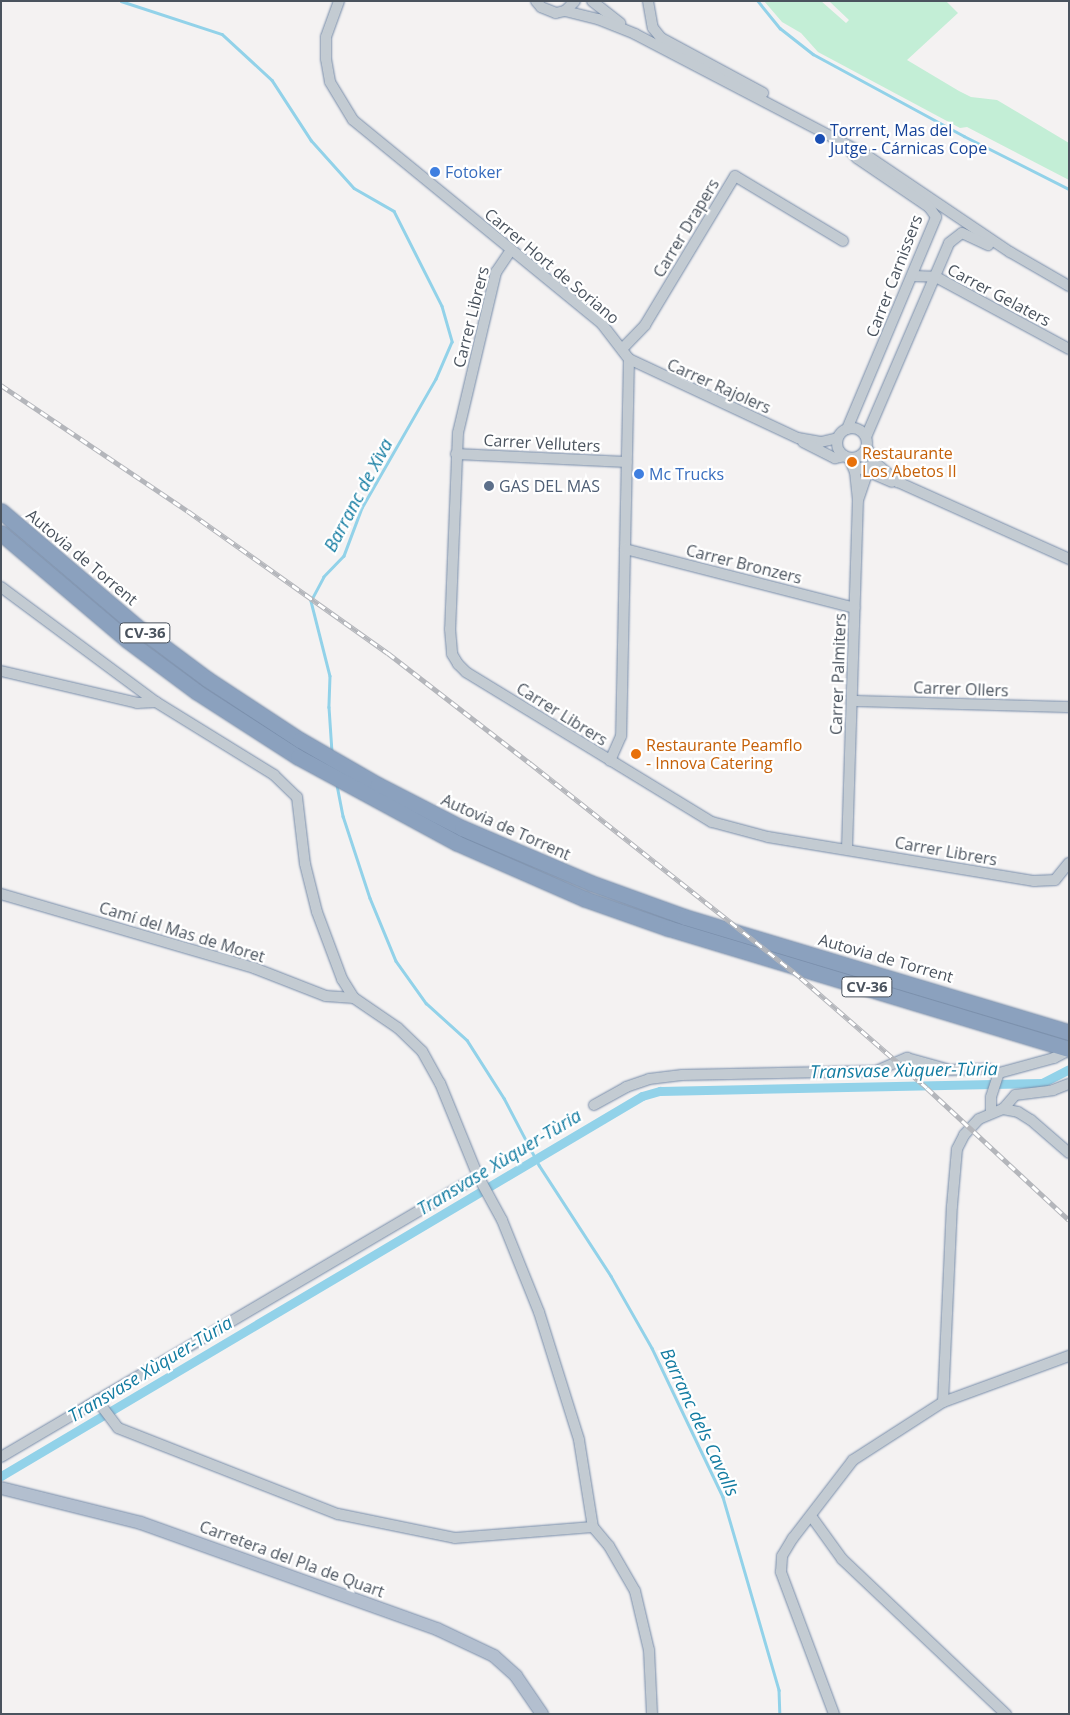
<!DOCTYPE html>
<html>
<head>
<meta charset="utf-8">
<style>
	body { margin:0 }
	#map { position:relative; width:1070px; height:1715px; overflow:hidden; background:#f4f2f2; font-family:"Open Sans",sans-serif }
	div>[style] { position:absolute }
	.green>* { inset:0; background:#c3eed6 }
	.stream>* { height:2.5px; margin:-1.25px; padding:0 1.25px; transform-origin:1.25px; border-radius:1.25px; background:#92d2e9 }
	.canal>* { height:9px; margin:-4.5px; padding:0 4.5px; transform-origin:4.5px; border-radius:4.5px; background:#92d2e9 }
	.roads { filter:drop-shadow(0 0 1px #778ca9) drop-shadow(0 0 1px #778ca9) }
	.minor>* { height:10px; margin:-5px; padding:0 5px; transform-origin:5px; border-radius:5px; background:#c3cbd2 }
	.minor>.ring { margin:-5px; padding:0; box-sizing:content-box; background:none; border:10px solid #c3cbd2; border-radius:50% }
	.major>* { height:12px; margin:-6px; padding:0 6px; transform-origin:6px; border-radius:6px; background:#b3bfcf }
	.highway>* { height:15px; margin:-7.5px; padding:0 7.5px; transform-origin:7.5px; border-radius:7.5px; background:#8ba1be }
	.rail>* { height:4.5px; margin-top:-2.25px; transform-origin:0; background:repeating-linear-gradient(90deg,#fff 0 8px,#b4b6bb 0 16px); box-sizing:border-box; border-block:1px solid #b4b6bb }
	.dots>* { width:14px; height:14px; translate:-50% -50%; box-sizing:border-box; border:2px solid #fff; border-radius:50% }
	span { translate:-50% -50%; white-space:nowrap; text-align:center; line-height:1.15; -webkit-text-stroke:4.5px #fff; paint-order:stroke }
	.shield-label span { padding:1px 4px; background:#fff; border:1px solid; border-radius:4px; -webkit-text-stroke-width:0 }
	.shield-label { font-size:15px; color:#4a535e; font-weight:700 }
	.transit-label { font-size:16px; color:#164399 }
	.left { translate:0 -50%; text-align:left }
	.shop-label { font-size:16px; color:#366cbe }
	.street-label { font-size:16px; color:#4a535e }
	.food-label { font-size:16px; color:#c56008 }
	.service-label { font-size:16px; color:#4e5e75 }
	.water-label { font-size:18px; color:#127ba1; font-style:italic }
	.frame { position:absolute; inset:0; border:2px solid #4a535e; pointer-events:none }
</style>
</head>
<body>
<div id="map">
	<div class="green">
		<div style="clip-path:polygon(764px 1px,821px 1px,846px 23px,849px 20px,829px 1px,946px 1px,958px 13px,907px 60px,959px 91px,971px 97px,997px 100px,1069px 143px,1069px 180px,967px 127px,960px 128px,818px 52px,801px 33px,782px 22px)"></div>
	</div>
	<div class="stream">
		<div style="left:121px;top:1px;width:106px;rotate:18.1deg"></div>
		<div style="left:222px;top:34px;width:68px;rotate:42.6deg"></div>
		<div style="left:272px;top:80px;width:72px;rotate:57deg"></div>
		<div style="left:311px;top:140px;width:64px;rotate:48.1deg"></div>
		<div style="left:354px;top:188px;width:46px;rotate:29.9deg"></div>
		<div style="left:394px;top:211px;width:106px;rotate:63.2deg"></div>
		<div style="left:442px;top:306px;width:37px;rotate:74deg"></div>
		<div style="left:452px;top:342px;width:40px;rotate:113.4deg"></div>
		<div style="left:436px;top:379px;width:149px;rotate:119.8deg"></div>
		<div style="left:362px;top:508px;width:51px;rotate:110.6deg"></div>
		<div style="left:344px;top:556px;width:29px;rotate:134deg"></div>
		<div style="left:324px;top:577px;width:27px;rotate:118deg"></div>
		<div style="left:311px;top:601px;width:77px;rotate:75.8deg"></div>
		<div style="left:330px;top:676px;width:31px;rotate:92deg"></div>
		<div style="left:329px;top:707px;width:45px;rotate:86.2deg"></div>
		<div style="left:758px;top:1px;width:35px;rotate:51deg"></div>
		<div style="left:780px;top:28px;width:42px;rotate:38.2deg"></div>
		<div style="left:813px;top:54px;width:172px;rotate:28.5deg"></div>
		<div style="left:964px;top:136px;width:118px;rotate:26.8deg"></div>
		<div style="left:337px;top:785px;width:32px;rotate:79deg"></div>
		<div style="left:343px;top:816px;width:86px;rotate:71.8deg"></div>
		<div style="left:370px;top:898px;width:68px;rotate:67.6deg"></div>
		<div style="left:396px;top:961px;width:52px;rotate:54.5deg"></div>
		<div style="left:426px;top:1003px;width:55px;rotate:42.1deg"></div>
		<div style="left:467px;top:1040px;width:69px;rotate:57.5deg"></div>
		<div style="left:504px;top:1098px;width:76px;rotate:62.4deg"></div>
		<div style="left:539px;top:1165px;width:132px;rotate:57deg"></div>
		<div style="left:611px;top:1276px;width:83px;rotate:60.3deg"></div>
		<div style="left:652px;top:1348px;width:165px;rotate:64.5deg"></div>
		<div style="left:723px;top:1497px;width:201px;rotate:73.8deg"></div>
		<div style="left:779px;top:1690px;width:24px;rotate:88deg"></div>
	</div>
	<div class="canal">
		<div style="left:1px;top:1476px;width:745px;rotate:-30.66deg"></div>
		<div style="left:642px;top:1096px;width:19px;rotate:-16deg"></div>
		<div style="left:660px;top:1091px;width:382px;rotate:-1.2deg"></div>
		<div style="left:1042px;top:1083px;width:30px;rotate:-27deg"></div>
	</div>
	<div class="roads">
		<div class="minor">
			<div style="left:339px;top:1px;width:38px;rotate:110deg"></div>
			<div style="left:326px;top:37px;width:22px;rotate:90deg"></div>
			<div style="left:326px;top:59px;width:23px;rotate:80deg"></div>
			<div style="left:330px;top:82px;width:44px;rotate:58.8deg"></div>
			<div style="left:353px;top:120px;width:322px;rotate:39.3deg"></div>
			<div style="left:602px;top:324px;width:44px;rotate:52.4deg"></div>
			<div style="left:629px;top:359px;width:377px;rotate:91.2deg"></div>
			<div style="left:621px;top:736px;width:27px;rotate:114deg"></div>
			<div style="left:536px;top:1px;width:8px;rotate:50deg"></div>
			<div style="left:541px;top:7px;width:16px;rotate:22deg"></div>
			<div style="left:556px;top:13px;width:9px;rotate:-13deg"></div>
			<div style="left:565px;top:11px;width:14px;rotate:-45deg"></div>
			<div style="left:592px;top:1px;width:36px;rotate:38deg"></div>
			<div style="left:648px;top:1px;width:27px;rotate:80deg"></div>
			<div style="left:653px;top:28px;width:13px;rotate:51deg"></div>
			<div style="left:661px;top:38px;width:116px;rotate:28.3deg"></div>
			<div style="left:565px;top:11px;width:34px;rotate:14deg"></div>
			<div style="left:598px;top:19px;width:40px;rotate:22deg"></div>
			<div style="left:635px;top:34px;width:261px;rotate:27.6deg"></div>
			<div style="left:866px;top:155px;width:174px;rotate:34deg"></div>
			<div style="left:1010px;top:252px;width:68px;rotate:30deg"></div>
			<div style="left:511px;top:250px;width:27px;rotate:124deg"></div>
			<div style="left:496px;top:272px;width:165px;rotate:103.3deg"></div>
			<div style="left:458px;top:433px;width:196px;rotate:92.3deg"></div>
			<div style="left:450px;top:629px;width:25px;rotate:85deg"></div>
			<div style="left:452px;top:654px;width:12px;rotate:59deg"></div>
			<div style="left:458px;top:664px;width:11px;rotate:45deg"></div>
			<div style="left:466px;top:672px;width:288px;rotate:31.4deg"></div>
			<div style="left:712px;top:822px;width:58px;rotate:15deg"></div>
			<div style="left:768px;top:837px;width:270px;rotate:9.4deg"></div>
			<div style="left:1034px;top:881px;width:21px;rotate:-3deg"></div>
			<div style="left:1055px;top:880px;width:22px;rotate:-51deg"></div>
			<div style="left:913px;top:276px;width:23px;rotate:2deg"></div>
			<div style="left:936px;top:277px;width:151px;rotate:28.4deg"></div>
			<div style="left:623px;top:348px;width:32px;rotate:-46deg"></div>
			<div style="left:645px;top:325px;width:174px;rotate:-58.9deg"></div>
			<div style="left:735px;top:176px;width:126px;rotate:31deg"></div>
			<div style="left:629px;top:359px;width:187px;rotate:25.1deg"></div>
			<div style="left:798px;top:438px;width:23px;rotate:10deg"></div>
			<div style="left:821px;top:442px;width:17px;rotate:-13deg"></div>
			<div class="ring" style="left:837px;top:428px;width:20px;height:20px"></div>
			<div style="left:847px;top:429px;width:230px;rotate:-67.2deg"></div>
			<div style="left:936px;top:217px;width:12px;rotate:-125deg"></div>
			<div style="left:929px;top:207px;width:87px;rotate:-145.8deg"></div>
			<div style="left:857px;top:158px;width:12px;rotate:-132deg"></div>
			<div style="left:866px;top:437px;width:211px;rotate:-66.8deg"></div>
			<div style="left:949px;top:243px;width:16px;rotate:-38deg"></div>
			<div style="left:962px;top:233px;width:29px;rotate:25deg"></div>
			<div style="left:803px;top:442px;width:36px;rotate:27deg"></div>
			<div style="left:835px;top:458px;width:10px;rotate:-11deg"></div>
			<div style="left:867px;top:448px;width:19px;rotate:58deg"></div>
			<div style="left:877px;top:464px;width:28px;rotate:41deg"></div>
			<div style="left:898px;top:482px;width:188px;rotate:24.2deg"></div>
			<div style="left:456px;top:454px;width:171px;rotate:2.7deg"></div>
			<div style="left:853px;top:460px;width:8px;rotate:60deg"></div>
			<div style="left:857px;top:467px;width:38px;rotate:23deg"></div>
			<div style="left:858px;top:500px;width:36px;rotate:-71deg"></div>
			<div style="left:625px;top:549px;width:237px;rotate:14.4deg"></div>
			<div style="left:1px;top:587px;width:193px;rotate:36.6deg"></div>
			<div style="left:156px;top:702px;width:139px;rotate:31.7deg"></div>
			<div style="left:274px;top:775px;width:32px;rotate:44deg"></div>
			<div style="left:297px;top:797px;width:67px;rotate:83.2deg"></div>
			<div style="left:305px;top:864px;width:49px;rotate:76deg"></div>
			<div style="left:317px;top:912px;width:72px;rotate:69.5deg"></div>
			<div style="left:342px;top:979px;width:22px;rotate:58deg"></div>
			<div style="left:354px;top:998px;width:53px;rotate:34.3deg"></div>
			<div style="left:398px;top:1028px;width:33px;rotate:44deg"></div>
			<div style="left:422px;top:1051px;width:37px;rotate:61deg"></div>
			<div style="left:440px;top:1083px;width:100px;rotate:67.8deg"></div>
			<div style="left:478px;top:1176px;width:50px;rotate:61.4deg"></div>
			<div style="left:502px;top:1220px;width:99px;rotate:68.1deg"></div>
			<div style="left:539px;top:1312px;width:134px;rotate:72.6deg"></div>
			<div style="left:579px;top:1440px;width:88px;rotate:80.9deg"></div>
			<div style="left:593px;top:1527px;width:25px;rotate:50deg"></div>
			<div style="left:609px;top:1546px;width:52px;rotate:60deg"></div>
			<div style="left:635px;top:1591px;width:61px;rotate:76.7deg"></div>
			<div style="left:649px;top:1650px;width:64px;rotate:87.3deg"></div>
			<div style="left:1px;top:671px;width:140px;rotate:13.2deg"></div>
			<div style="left:137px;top:703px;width:19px;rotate:-3deg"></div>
			<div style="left:853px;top:701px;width:216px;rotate:1.6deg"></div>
			<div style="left:847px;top:849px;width:349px;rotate:-88.2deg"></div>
			<div style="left:858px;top:500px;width:28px;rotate:-96deg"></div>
			<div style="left:855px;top:472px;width:15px;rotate:-113deg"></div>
			<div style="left:1px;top:894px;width:264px;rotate:16.3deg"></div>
			<div style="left:254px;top:968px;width:77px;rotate:21.3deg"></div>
			<div style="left:326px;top:996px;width:28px;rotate:4deg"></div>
			<div style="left:594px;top:1105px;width:37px;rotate:-29deg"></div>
			<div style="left:626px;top:1087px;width:24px;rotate:-19deg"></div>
			<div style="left:649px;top:1079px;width:33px;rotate:-7deg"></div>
			<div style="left:682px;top:1075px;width:194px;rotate:-1.2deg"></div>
			<div style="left:876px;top:1071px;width:34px;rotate:-23deg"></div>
			<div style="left:907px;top:1058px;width:45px;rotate:15.6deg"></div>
			<div style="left:950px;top:1070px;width:38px;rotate:-2deg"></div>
			<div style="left:988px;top:1069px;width:12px;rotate:20deg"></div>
			<div style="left:999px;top:1073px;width:57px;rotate:-15.3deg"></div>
			<div style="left:1054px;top:1058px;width:17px;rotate:-28deg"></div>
			<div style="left:1003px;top:1109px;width:18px;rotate:-49deg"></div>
			<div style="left:1015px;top:1095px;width:38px;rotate:-7deg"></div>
			<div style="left:1053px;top:1090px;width:17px;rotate:-21deg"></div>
			<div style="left:991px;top:1112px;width:15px;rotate:-90deg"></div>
			<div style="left:991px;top:1097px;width:25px;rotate:-72deg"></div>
			<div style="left:97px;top:1400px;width:35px;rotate:53deg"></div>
			<div style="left:118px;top:1428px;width:236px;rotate:21.4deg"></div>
			<div style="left:338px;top:1514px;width:119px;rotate:11.6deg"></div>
			<div style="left:455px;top:1538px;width:138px;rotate:-4.6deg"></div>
			<div style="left:943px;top:1402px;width:196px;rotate:-87.4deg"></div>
			<div style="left:952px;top:1206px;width:57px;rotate:-85deg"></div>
			<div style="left:957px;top:1149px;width:16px;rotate:-63deg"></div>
			<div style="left:964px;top:1135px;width:22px;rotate:-47deg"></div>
			<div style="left:979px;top:1119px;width:26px;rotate:-23deg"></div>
			<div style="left:1003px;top:1109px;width:15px;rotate:11deg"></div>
			<div style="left:1018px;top:1112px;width:15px;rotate:32deg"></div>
			<div style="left:1031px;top:1120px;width:50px;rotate:41deg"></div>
			<div style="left:1px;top:1457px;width:554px;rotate:-30.5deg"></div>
			<div style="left:811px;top:1516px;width:53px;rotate:54.2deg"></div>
			<div style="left:842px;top:1559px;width:226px;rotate:43.4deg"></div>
			<div style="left:834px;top:1714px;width:152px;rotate:-110.5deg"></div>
			<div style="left:781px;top:1572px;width:16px;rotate:-86deg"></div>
			<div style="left:782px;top:1556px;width:21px;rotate:-59deg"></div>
			<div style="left:793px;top:1538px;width:98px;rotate:-52.4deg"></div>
			<div style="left:853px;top:1460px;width:107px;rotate:-32.8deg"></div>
			<div style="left:943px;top:1402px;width:134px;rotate:-20.1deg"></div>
		</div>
		<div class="major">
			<div style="left:1px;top:1488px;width:144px;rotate:14deg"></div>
			<div style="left:141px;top:1523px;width:314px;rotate:19.7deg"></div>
			<div style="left:437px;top:1629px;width:63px;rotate:25.3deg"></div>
			<div style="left:494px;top:1656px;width:30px;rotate:42deg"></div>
			<div style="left:516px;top:1676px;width:46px;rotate:55.6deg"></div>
		</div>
		<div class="highway">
			<div style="left:1px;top:511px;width:177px;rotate:40.4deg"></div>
			<div style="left:136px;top:626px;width:89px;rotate:36.7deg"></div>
			<div style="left:207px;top:679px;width:111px;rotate:33.3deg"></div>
			<div style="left:300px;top:740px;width:90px;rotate:30deg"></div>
			<div style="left:378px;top:785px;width:94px;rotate:27.1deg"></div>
			<div style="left:462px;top:828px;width:140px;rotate:23.1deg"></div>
			<div style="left:591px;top:883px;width:100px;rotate:19.9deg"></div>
			<div style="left:685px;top:917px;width:401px;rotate:16.7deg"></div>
			<div style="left:1px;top:533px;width:165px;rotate:40.3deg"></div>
			<div style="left:127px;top:640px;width:87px;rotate:36.6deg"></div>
			<div style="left:197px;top:692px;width:120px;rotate:32.8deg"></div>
			<div style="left:298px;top:757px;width:181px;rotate:28.4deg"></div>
			<div style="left:457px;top:843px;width:140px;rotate:23.6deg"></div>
			<div style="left:585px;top:899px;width:88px;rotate:19.3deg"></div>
			<div style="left:668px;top:928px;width:419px;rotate:16.8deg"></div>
		</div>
	</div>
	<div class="rail">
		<div style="left:1px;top:385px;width:225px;rotate:34deg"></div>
		<div style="left:188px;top:511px;width:245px;rotate:35.4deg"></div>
		<div style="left:388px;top:653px;width:180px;rotate:37.8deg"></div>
		<div style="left:530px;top:763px;width:346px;rotate:38.4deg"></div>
		<div style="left:801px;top:978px;width:167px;rotate:41.1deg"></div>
		<div style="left:927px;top:1088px;width:194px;rotate:42.9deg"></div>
	</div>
	<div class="dots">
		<div style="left:820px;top:139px;background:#1a4fb4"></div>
		<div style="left:435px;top:172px;background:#3f7fe0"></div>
		<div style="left:852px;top:462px;background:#e8710a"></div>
		<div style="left:639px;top:474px;background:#3f7fe0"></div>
		<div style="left:489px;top:486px;background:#5c6f8a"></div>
		<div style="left:636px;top:754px;background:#e8710a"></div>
	</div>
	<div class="shield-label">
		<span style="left:145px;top:633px">CV-36</span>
		<span style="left:867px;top:987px">CV-36</span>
	</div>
	<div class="transit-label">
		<span class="left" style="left:830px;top:139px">Torrent, Mas del<br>Jutge - Cárnicas Cope</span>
	</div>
	<div class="shop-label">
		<span class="left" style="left:445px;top:172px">Fotoker</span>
		<span class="left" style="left:649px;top:474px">Mc Trucks</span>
	</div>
	<div class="street-label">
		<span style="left:686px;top:228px;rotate:-59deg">Carrer Drapers</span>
		<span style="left:552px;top:266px;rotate:40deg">Carrer Hort de Soriano</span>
		<span style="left:894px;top:276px;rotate:-69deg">Carrer Carnissers</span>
		<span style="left:999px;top:295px;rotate:28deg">Carrer Gelaters</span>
		<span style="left:471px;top:317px;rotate:-76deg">Carrer Librers</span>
		<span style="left:719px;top:386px;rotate:24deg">Carrer Rajolers</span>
		<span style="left:542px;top:443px;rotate:3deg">Carrer Velluters</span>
		<span style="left:82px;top:557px;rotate:40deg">Autovia de Torrent</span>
		<span style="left:744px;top:564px;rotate:14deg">Carrer Bronzers</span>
		<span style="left:838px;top:674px;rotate:-88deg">Carrer Palmiters</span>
		<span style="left:961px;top:689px;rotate:2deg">Carrer Ollers</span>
		<span style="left:562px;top:714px;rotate:32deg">Carrer Librers</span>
		<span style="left:506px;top:827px;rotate:24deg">Autovia de Torrent</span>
		<span style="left:946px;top:851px;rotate:10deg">Carrer Librers</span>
		<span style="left:182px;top:932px;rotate:17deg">Camí del Mas de Moret</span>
		<span style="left:886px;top:958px;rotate:16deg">Autovia de Torrent</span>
		<span style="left:292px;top:1559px;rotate:20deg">Carretera del Pla de Quart</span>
	</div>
	<div class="food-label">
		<span class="left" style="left:862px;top:462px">Restaurante<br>Los Abetos II</span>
		<span class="left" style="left:646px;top:754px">Restaurante Peamflo<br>- Innova Catering</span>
	</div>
	<div class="service-label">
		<span class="left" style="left:499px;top:486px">GAS DEL MAS</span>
	</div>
	<div class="water-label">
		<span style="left:358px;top:495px;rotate:-62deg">Barranc de Xiva</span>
		<span style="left:904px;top:1070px;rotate:-1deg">Transvase Xùquer-Tùria</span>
		<span style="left:499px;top:1162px;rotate:-31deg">Transvase Xùquer-Tùria</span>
		<span style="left:150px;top:1369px;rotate:-31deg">Transvase Xùquer-Tùria</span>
		<span style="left:700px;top:1422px;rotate:65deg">Barranc dels Cavalls</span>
	</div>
	<div class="frame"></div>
</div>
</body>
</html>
